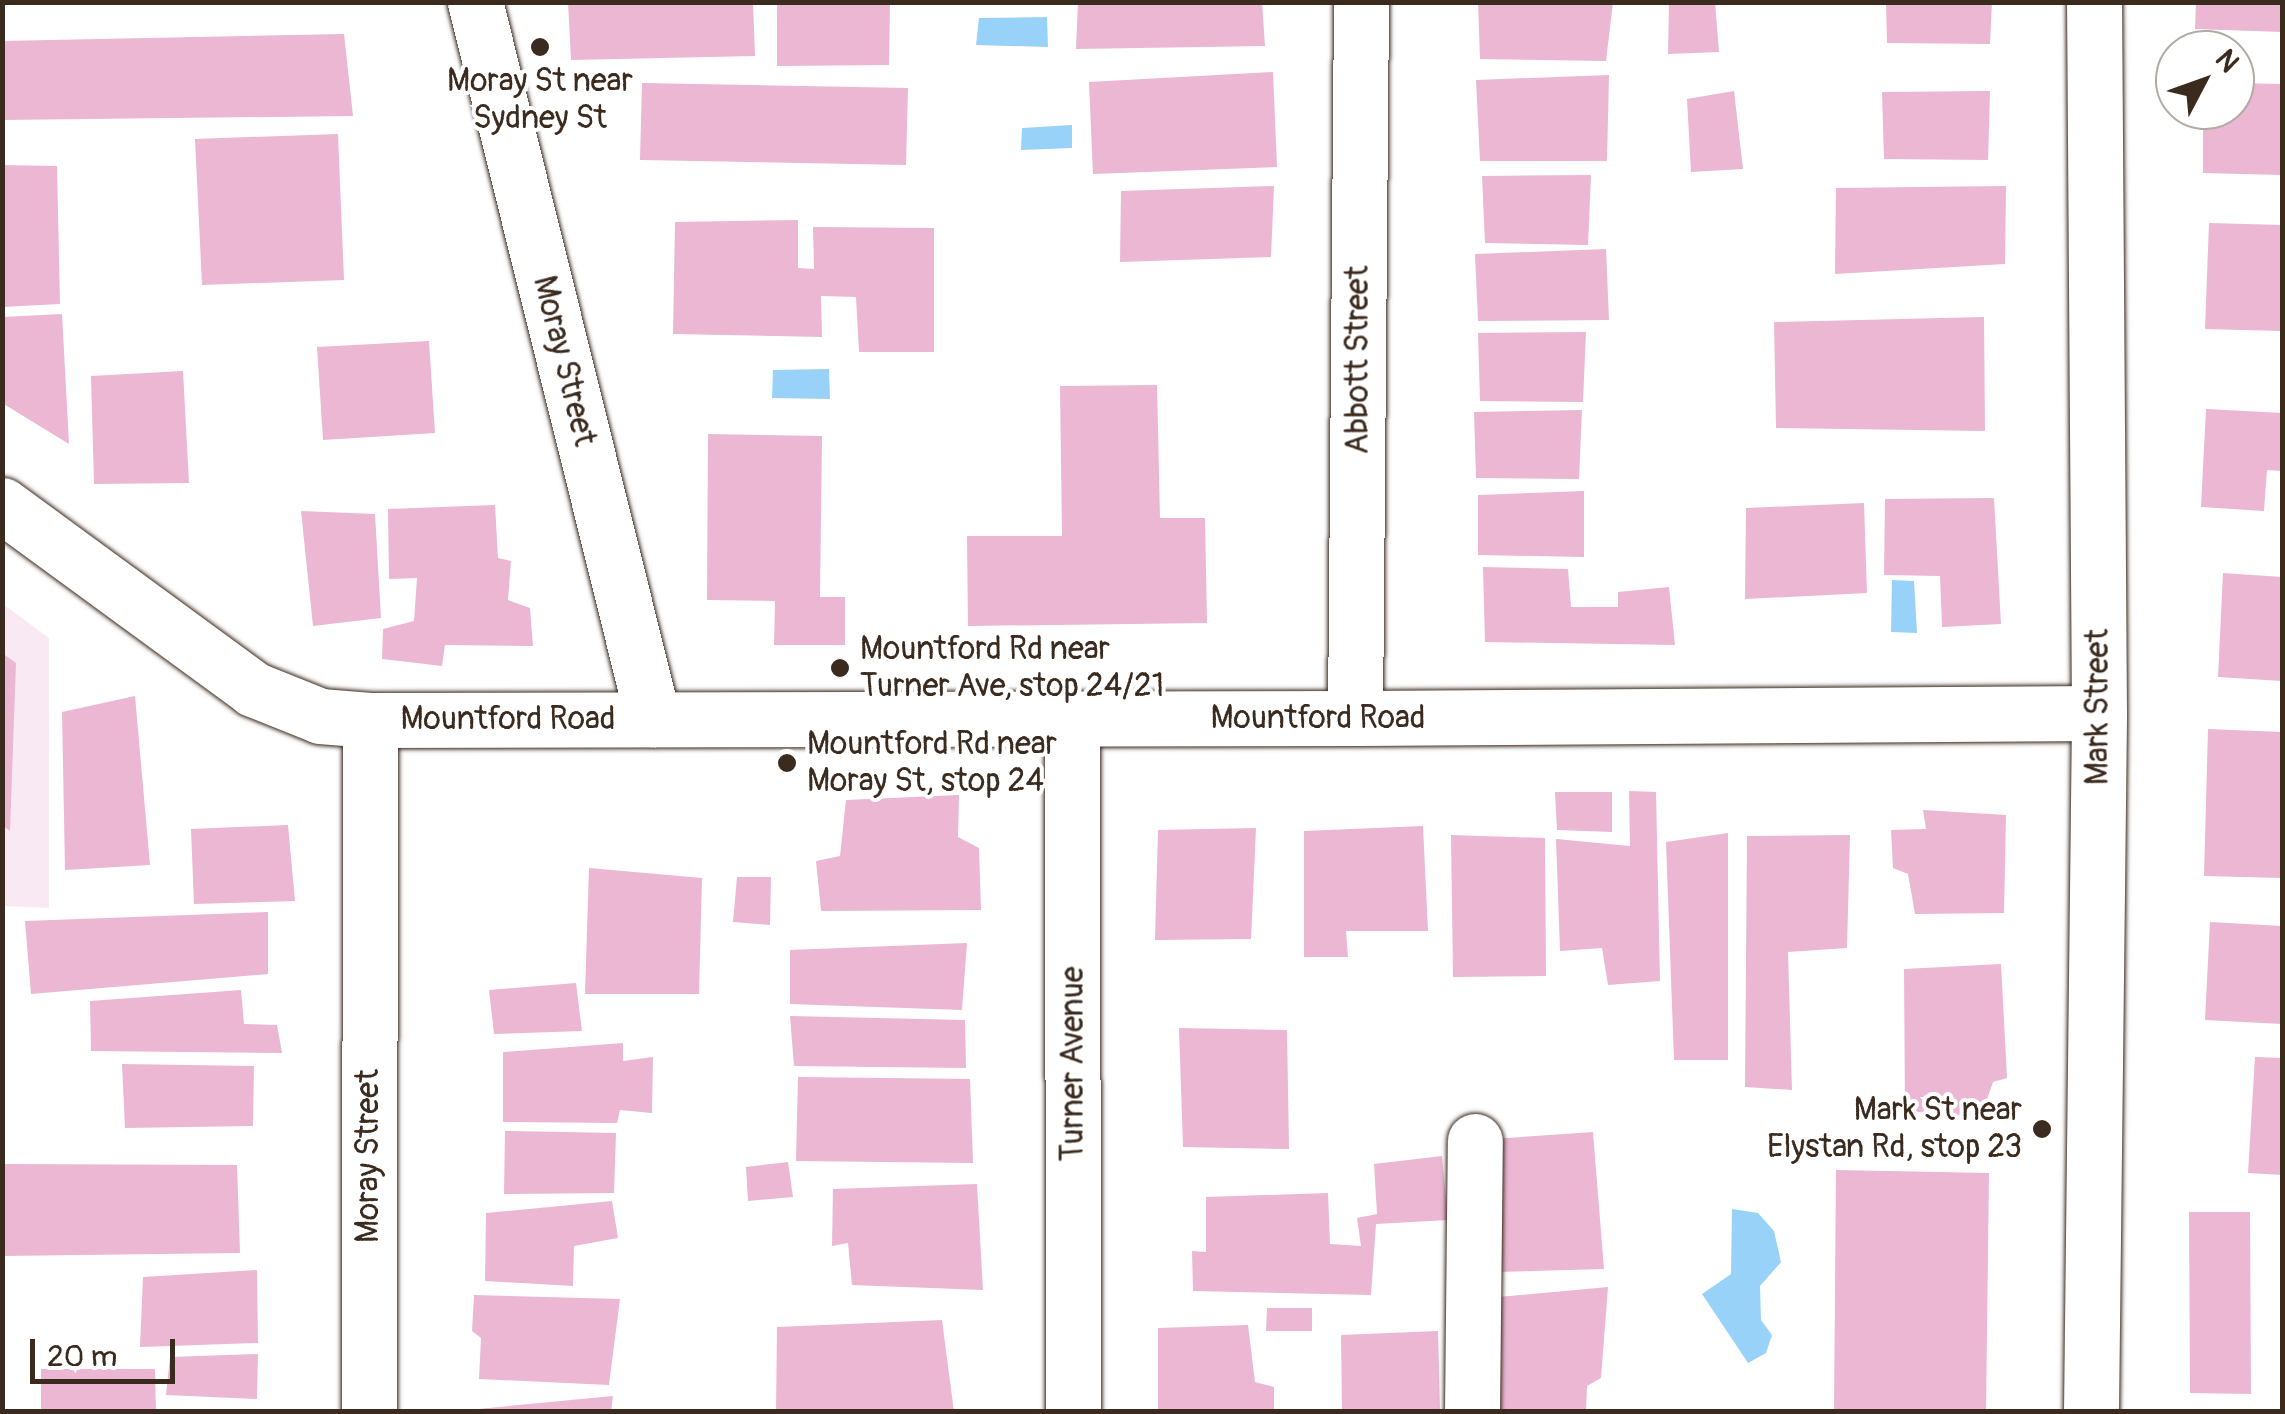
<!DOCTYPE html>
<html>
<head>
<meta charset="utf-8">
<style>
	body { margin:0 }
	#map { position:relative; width:2285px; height:1414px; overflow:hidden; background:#fff; font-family:Pangolin,sans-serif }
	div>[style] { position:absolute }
	.built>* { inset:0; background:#f9e9f2 }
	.water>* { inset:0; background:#98d2f8 }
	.building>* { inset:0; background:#ebb7d3 }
	.roads { filter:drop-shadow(0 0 2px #3b2a1e) drop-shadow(0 0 2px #3b2a1e) }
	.minor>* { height:55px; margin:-27.5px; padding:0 27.5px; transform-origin:27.5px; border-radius:27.5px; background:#fff }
	.dots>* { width:28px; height:28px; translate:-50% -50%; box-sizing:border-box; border:5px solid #fff; border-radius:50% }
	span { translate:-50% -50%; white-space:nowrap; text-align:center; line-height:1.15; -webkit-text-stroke:8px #fff; paint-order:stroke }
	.poi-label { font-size:32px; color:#3b2a1e }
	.left { translate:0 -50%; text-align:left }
	.right { translate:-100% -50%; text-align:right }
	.street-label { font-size:32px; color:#3b2a1e }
	.frame { position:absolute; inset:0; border:5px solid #3b2a1e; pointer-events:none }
	.north { position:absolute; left:2155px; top:30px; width:100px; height:100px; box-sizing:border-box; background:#fff; border:2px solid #b1aaa5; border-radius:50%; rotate:49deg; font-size:28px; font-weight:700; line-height:40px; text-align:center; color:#3b2a1e }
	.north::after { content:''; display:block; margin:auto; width:35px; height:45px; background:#3b2a1e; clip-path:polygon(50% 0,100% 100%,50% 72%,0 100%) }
	.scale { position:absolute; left:30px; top:1339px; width:145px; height:45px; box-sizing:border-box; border:5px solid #3b2a1e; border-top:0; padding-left:12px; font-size:30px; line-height:35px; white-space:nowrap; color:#3b2a1e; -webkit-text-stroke:8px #fff; paint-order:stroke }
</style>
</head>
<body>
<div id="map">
	<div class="built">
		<div style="clip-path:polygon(3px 604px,49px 638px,49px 908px,3px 906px)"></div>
	</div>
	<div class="water">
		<div style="clip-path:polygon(1047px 17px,1048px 47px,976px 45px,979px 18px)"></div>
		<div style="clip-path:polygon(1072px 125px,1072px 148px,1021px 150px,1022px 128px)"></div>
		<div style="clip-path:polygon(829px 369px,830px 399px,772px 398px,773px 370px)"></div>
		<div style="clip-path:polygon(1892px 580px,1914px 581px,1917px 633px,1891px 632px)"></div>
		<div style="clip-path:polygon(1732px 1209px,1758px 1213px,1774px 1231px,1781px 1262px,1760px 1286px,1761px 1320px,1772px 1335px,1766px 1353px,1748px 1363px,1702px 1294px,1731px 1274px)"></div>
	</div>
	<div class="building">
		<div style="clip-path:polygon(568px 2px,753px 2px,755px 56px,571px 60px)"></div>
		<div style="clip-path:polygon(777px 2px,890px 2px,889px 65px,777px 66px)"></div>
		<div style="clip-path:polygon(1078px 2px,1262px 2px,1265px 46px,1076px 49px)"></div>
		<div style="clip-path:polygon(1478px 2px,1613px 2px,1606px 61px,1480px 59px)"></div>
		<div style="clip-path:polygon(1669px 2px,1715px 2px,1719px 52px,1668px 54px)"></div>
		<div style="clip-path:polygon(1886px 2px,1992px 2px,1990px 44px,1887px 43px)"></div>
		<div style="clip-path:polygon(2196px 2px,2282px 2px,2282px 32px,2195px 29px)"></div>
		<div style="clip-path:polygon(344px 34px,353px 116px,2px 120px,2px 41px)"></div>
		<div style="clip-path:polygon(1273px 72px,1277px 167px,1093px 174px,1089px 82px)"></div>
		<div style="clip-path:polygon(1609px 75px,1607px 161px,1480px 161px,1476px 80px)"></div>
		<div style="clip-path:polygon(642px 83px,908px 88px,906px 165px,640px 160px)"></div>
		<div style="clip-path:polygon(2235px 83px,2282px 84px,2282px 175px,2203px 173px,2203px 110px,2235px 110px)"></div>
		<div style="clip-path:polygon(1734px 91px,1743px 169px,1691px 172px,1687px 99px)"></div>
		<div style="clip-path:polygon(1990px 91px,1988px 160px,1884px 159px,1882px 92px)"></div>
		<div style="clip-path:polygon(338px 134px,344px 280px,202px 285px,195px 139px)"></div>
		<div style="clip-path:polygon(2px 165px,57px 166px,60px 304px,2px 307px)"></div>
		<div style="clip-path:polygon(1591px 175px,1588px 245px,1485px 243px,1482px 176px)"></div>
		<div style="clip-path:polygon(1274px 186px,1271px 257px,1120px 262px,1121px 191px)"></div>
		<div style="clip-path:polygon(2006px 186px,2005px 264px,1835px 274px,1836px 188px)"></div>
		<div style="clip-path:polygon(798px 220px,798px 268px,814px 269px,813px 227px,934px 228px,934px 352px,859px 352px,856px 297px,821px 296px,822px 337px,673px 334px,675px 222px)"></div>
		<div style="clip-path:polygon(2209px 223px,2282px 225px,2282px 331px,2205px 329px)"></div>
		<div style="clip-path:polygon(1606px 249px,1609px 320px,1478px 321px,1475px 254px)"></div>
		<div style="clip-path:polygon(62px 314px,69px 444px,2px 403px,2px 317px)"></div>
		<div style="clip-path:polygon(1984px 317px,1985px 431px,1776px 428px,1774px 322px)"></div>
		<div style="clip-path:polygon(1586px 332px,1583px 402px,1480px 401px,1478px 333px)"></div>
		<div style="clip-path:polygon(429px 341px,435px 433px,323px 440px,317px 347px)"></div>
		<div style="clip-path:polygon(183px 371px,189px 483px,94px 484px,91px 376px)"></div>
		<div style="clip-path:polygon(1157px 385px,1160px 518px,1205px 518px,1207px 623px,968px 626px,967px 536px,1062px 536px,1060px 386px)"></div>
		<div style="clip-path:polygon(2206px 409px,2282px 413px,2282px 471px,2267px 470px,2264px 511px,2201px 507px)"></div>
		<div style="clip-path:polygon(1582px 410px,1579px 479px,1476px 478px,1474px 412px)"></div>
		<div style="clip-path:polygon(708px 434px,822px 436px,820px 597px,845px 597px,845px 645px,774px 645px,775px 601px,707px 600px)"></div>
		<div style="clip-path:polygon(1584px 491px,1584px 557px,1478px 555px,1478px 495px)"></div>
		<div style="clip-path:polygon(1994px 498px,2001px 624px,1942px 627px,1940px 576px,1884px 575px,1885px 499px)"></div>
		<div style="clip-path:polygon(1864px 503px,1867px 593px,1745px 599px,1746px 508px)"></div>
		<div style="clip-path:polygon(495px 505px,498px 558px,511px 561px,508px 600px,530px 608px,533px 646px,445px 645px,442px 666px,382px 659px,383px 629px,414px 621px,417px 578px,389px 579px,388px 509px)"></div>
		<div style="clip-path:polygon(301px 511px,375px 514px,381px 618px,313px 626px)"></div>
		<div style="clip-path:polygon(1483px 567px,1568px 569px,1571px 607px,1618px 607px,1618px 592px,1669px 587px,1675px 645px,1485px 642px)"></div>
		<div style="clip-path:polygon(2223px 573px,2282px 577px,2282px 681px,2218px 677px)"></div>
		<div style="clip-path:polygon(2px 653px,16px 663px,10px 831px,2px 825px)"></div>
		<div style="clip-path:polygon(135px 696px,150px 865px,65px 870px,62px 712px)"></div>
		<div style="clip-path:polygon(2208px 729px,2282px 732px,2282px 878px,2204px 876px)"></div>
		<div style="clip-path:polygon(1629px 791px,1656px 792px,1660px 981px,1608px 985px,1602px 948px,1560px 951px,1556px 839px,1630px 846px)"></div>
		<div style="clip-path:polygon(1555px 792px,1612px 792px,1612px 832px,1557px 830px)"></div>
		<div style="clip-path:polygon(959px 795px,958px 837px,979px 848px,981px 910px,821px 911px,816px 861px,840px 856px,846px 800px)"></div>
		<div style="clip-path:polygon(1923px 810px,2006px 815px,2004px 913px,1915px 914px,1908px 874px,1893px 868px,1891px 830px,1926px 829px)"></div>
		<div style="clip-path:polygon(288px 825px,295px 901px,194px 904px,191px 829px)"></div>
		<div style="clip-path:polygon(1423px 826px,1428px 931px,1346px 931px,1348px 957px,1304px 957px,1304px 831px)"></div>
		<div style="clip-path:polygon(1256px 828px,1251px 939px,1155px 940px,1158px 830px)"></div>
		<div style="clip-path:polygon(1728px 833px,1728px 1060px,1674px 1060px,1666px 842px)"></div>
		<div style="clip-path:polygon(1451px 835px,1545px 838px,1546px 976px,1453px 977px)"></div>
		<div style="clip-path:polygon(1850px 835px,1847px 948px,1788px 952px,1792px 1090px,1745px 1087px,1747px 836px)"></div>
		<div style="clip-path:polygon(589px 868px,702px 878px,699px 994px,585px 994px)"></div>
		<div style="clip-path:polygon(737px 877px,771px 877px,770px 925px,733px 922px)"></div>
		<div style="clip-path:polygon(268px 912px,268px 974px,31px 994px,25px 921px)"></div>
		<div style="clip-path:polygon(2210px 922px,2282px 926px,2282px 1024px,2205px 1020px)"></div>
		<div style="clip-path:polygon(967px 943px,962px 1010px,790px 1004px,790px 950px)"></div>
		<div style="clip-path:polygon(2001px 964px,2007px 1078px,1993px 1082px,1981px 1117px,1905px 1111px,1904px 969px)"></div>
		<div style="clip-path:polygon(576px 983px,582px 1031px,494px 1034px,489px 990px)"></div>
		<div style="clip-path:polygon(241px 990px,244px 1024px,277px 1025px,282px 1053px,91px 1051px,90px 1001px)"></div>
		<div style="clip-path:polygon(790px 1016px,965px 1020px,966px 1068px,794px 1066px)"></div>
		<div style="clip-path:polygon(1179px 1028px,1287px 1030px,1289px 1149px,1183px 1147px)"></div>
		<div style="clip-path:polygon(623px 1043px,623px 1061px,653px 1057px,652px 1113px,620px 1110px,617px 1123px,503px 1122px,503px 1052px)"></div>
		<div style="clip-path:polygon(2255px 1057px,2282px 1058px,2282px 1175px,2248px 1173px)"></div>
		<div style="clip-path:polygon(122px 1064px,254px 1066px,253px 1126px,125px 1128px)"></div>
		<div style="clip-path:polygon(798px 1077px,970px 1079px,973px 1163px,796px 1161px)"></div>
		<div style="clip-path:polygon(505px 1131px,616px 1133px,614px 1193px,504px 1194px)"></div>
		<div style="clip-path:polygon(1593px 1132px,1604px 1269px,1497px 1272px,1492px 1139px)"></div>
		<div style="clip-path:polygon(1442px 1156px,1448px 1220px,1376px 1224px,1371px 1295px,1193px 1291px,1192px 1251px,1206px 1252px,1206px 1197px,1328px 1193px,1330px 1244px,1361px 1246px,1357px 1218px,1377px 1214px,1374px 1164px)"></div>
		<div style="clip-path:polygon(788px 1162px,793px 1197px,748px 1201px,746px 1167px)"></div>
		<div style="clip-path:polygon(2px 1164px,237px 1165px,240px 1253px,2px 1256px)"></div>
		<div style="clip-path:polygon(1836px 1170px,1989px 1173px,1986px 1412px,1834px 1412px)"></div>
		<div style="clip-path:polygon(977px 1184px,983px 1290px,852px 1285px,848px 1243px,832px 1246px,833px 1189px)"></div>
		<div style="clip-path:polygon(612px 1201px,618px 1238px,574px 1246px,573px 1286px,485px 1281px,486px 1213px)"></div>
		<div style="clip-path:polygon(2189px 1212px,2250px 1212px,2251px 1394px,2190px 1393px)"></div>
		<div style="clip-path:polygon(257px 1270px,258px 1343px,140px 1347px,143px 1277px)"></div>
		<div style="clip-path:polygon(1608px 1287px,1601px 1378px,1587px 1386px,1586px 1412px,1496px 1412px,1498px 1297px)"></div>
		<div style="clip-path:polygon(474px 1295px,620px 1299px,609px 1385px,479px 1379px,481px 1338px,472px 1331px)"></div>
		<div style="clip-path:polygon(1267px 1308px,1312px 1308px,1312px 1331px,1266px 1331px)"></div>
		<div style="clip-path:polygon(942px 1320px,954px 1412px,776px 1412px,777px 1327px)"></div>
		<div style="clip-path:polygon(1248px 1325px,1255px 1382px,1274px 1387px,1274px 1412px,1158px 1412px,1158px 1328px)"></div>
		<div style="clip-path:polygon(1438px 1331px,1440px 1412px,1342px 1412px,1341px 1335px)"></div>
		<div style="clip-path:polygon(258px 1354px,257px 1399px,166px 1395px,170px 1357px)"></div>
		<div style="clip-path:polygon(41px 1369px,155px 1369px,156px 1412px,41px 1412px)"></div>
		<div style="clip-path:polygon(613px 1396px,611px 1412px,479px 1412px,478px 1409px)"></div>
	</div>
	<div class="roads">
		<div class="minor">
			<div style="left:475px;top:2px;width:739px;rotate:76.06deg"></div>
			<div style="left:2px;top:505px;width:311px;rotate:36.2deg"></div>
			<div style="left:253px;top:689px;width:72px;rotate:21.9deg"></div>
			<div style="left:320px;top:716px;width:50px;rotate:4.6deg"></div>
			<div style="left:370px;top:720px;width:985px;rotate:-0.12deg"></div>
			<div style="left:1355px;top:718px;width:744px;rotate:-0.39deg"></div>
			<div style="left:1072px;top:717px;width:695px;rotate:89.92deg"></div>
			<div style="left:1355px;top:718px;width:716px;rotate:-89.52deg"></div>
			<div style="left:369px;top:1412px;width:692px;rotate:-89.92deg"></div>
			<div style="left:1472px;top:1412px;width:271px;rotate:-89.4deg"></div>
			<div style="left:2091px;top:1412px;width:699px;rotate:-89.34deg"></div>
			<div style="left:2099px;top:713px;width:711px;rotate:-90.4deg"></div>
		</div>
	</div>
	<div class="dots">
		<div style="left:540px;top:47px;background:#3b2a1e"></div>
		<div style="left:840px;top:668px;background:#3b2a1e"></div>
		<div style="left:787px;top:763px;background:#3b2a1e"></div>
		<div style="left:2042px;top:1129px;background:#3b2a1e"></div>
	</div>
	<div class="poi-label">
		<span style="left:540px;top:100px">Moray St near<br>Sydney St</span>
		<span class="left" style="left:860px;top:668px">Mountford Rd near<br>Turner Ave, stop 24/21</span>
		<span class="left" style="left:807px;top:763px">Mountford Rd near<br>Moray St, stop 24</span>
		<span class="right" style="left:2022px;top:1129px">Mark St near<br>Elystan Rd, stop 23</span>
	</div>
	<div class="street-label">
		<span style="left:1358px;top:360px;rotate:-90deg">Abbott Street</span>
		<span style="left:564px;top:361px;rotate:76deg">Moray Street</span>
		<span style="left:2098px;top:707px;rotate:-90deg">Mark Street</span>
		<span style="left:1318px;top:718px">Mountford Road</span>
		<span style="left:508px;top:719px">Mountford Road</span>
		<span style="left:1073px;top:1064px;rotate:-90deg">Turner Avenue</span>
		<span style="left:368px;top:1156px;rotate:-90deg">Moray Street</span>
	</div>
	<div class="frame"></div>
	<div class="north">N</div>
	<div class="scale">20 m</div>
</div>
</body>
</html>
